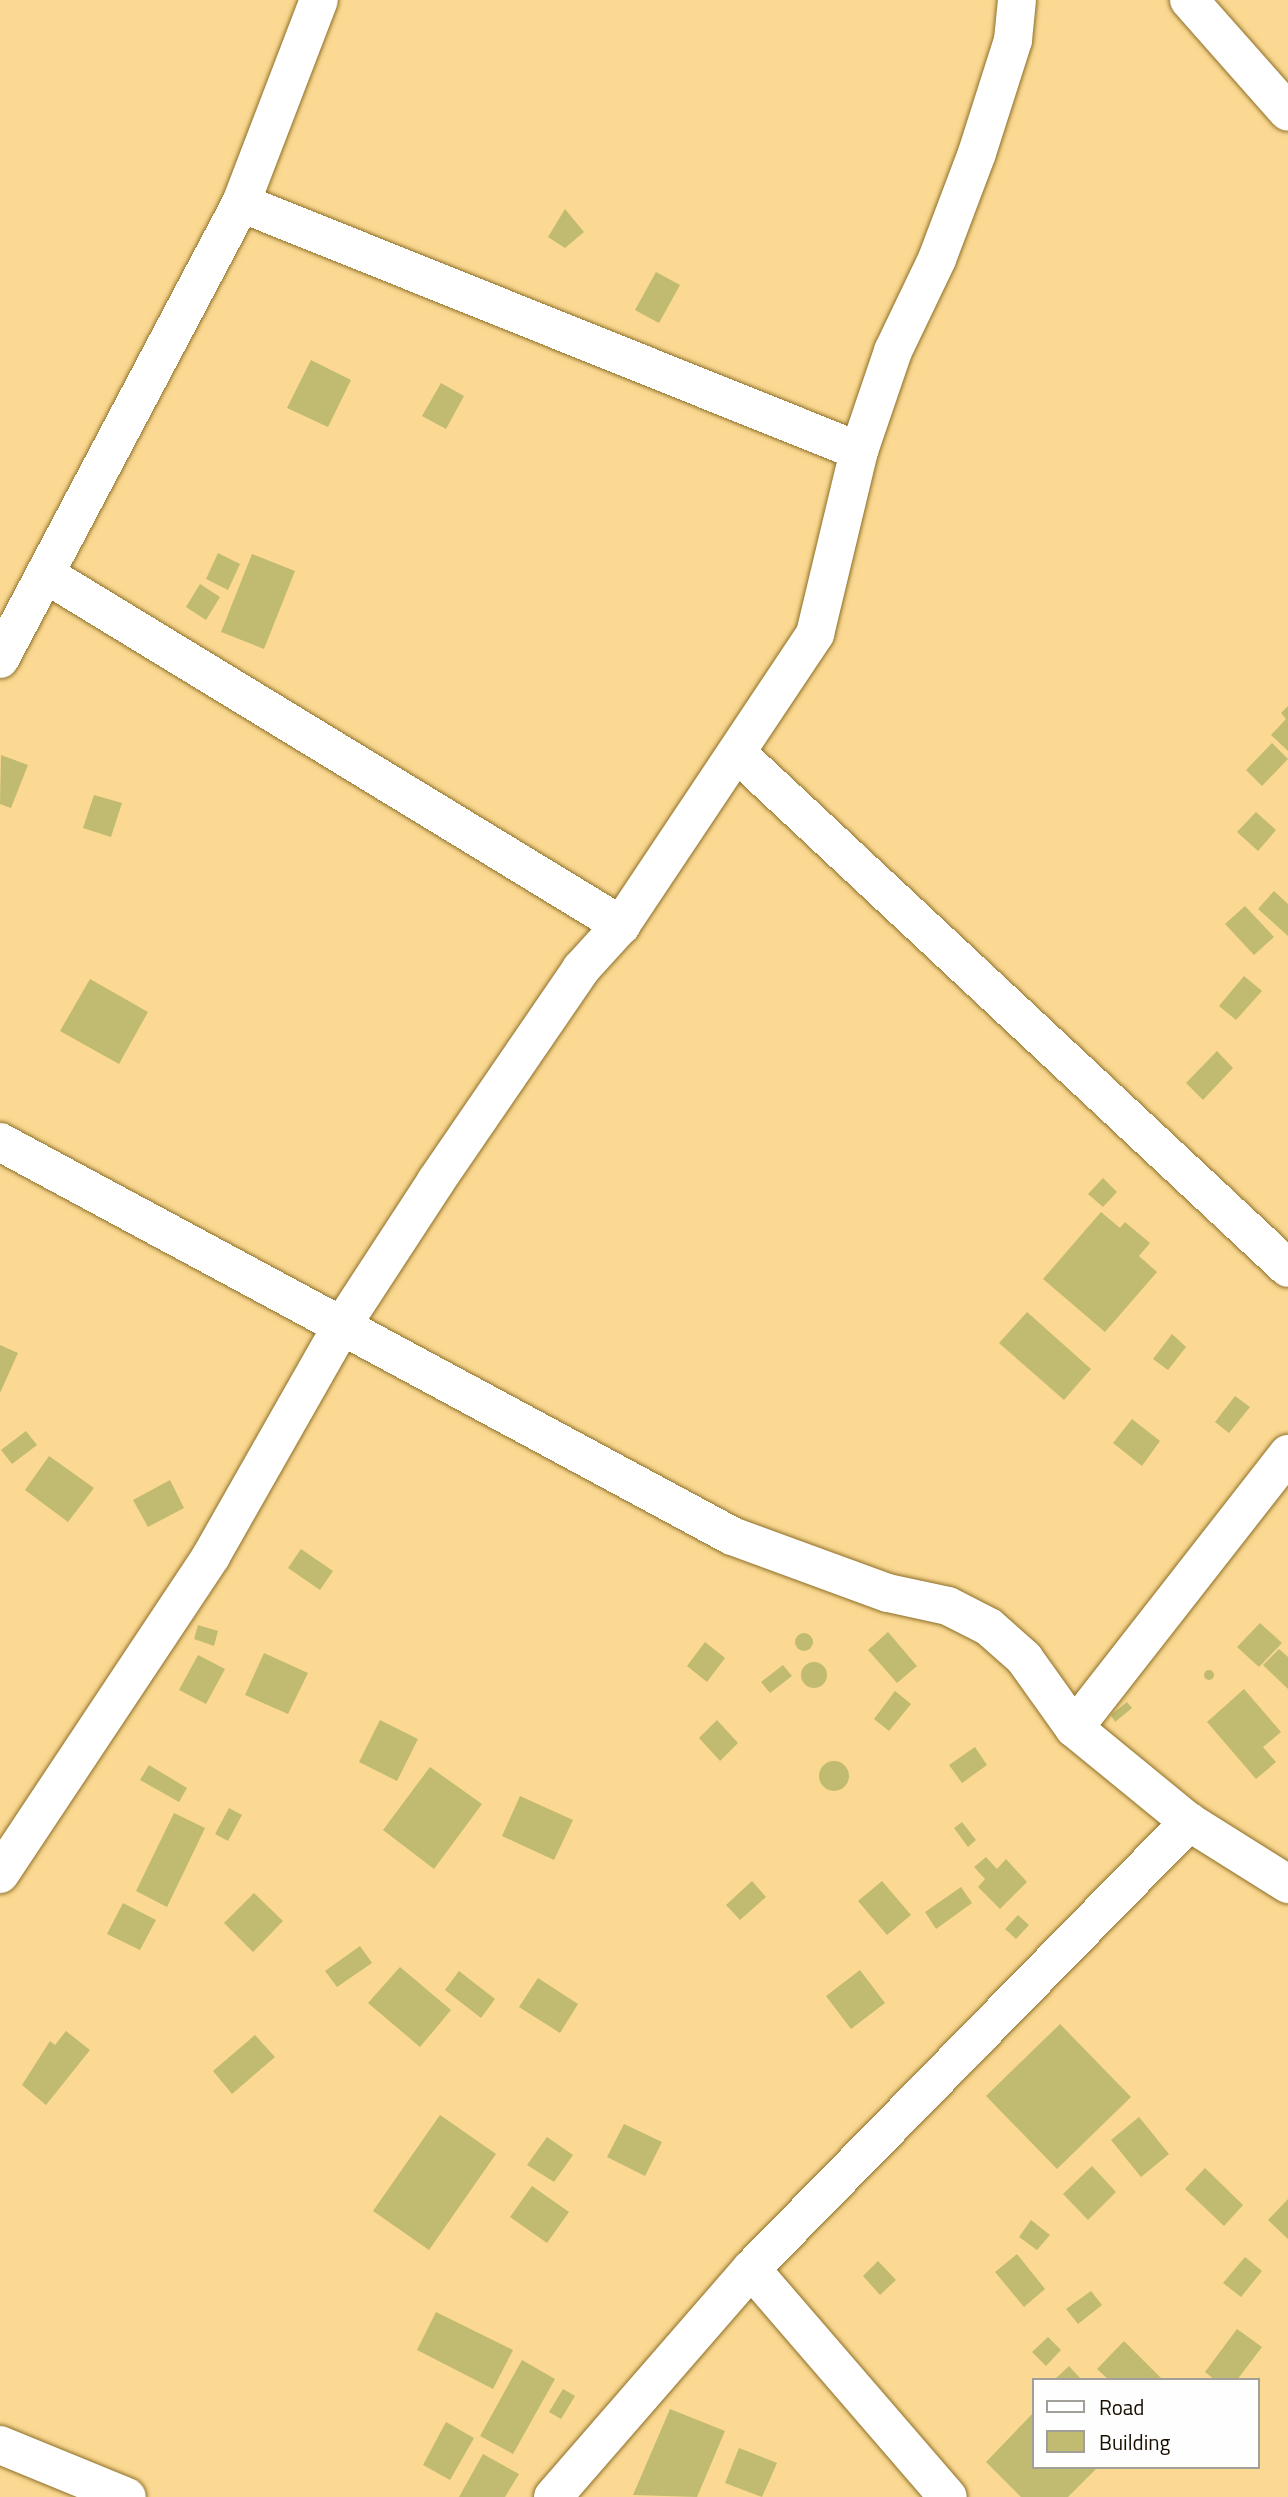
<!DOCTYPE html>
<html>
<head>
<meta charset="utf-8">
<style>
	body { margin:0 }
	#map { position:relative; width:1288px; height:2497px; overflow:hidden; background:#fbd992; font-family:"Titillium Web",sans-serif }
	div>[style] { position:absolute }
	.building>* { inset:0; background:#c0bb70 }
	.round { border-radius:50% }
	.roads { filter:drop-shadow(0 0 2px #8d6f27) drop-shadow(0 0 2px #8d6f27) }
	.street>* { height:38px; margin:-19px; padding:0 19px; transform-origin:19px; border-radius:19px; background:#fff }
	span { translate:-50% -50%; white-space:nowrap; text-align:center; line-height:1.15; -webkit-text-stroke:7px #fefefe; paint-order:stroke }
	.legend { position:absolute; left:1032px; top:2378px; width:228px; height:91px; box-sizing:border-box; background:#fefefe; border:2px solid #a29e98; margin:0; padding:9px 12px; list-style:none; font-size:21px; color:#190f00 }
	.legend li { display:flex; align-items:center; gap:14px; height:35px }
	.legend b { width:35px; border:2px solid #a29e98 }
</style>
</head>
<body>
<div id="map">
	<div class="building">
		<div style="clip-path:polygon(565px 209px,584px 232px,565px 248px,548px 237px)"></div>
		<div style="clip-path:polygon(656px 272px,680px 285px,659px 323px,635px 310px)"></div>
		<div style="clip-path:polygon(311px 360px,351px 380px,328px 427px,287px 408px)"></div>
		<div style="clip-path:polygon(441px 383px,464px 396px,446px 429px,422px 416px)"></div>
		<div style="clip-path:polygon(218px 553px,240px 564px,228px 590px,206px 579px)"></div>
		<div style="clip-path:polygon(252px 554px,295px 571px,264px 649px,221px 632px)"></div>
		<div style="clip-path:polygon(200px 584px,220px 597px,206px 620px,186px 607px)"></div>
		<div style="clip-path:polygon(1288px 706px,1288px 751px,1271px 735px,1286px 719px,1281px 713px)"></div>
		<div style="clip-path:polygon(1272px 743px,1288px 759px,1262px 786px,1246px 770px)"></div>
		<div style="clip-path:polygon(1px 755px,28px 765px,11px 808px,0 804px)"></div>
		<div style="clip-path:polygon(94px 795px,122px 803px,111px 837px,83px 828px)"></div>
		<div style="clip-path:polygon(1256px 812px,1276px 830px,1258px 851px,1237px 832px)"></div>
		<div style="clip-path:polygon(1274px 891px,1288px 904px,1288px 936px,1258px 909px)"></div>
		<div style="clip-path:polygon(1245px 906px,1274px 937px,1254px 955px,1225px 924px)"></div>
		<div style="clip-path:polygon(1244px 976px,1262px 991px,1236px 1020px,1219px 1006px)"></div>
		<div style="clip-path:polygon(90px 979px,148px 1012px,119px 1064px,60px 1031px)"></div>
		<div style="clip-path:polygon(1217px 1051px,1233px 1068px,1203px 1100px,1186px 1083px)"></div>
		<div style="clip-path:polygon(1103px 1178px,1117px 1192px,1103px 1207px,1088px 1194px)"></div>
		<div style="clip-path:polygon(1101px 1212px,1120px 1228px,1125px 1222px,1150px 1243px,1139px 1256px,1157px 1272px,1105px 1332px,1043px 1279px)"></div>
		<div style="clip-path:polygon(1027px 1312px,1091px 1369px,1064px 1400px,999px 1343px)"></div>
		<div style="clip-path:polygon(1172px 1334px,1186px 1347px,1168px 1370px,1153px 1359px)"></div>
		<div style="clip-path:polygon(0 1345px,18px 1353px,0 1393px)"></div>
		<div style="clip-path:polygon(1235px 1396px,1250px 1407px,1229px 1433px,1215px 1422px)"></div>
		<div style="clip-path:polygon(1132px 1419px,1160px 1441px,1142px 1466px,1113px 1443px)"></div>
		<div style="clip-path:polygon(26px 1431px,37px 1445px,12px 1464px,1px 1450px)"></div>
		<div style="clip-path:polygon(49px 1456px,94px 1488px,68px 1522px,25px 1490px)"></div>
		<div style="clip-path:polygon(170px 1480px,184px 1508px,148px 1527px,133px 1500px)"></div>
		<div style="clip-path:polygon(301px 1549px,333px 1571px,320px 1590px,288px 1568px)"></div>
		<div style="clip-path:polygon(1260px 1623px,1282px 1643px,1259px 1667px,1237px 1647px)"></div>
		<div style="clip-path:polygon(198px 1625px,218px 1631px,214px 1646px,194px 1639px)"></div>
		<div style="clip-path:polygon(888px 1632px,917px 1666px,897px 1683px,868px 1650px)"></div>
		<div class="round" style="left:795px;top:1633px;width:18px;height:18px"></div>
		<div style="clip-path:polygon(705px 1642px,725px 1658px,707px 1682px,687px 1666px)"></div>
		<div style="clip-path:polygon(1279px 1649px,1288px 1657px,1288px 1689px,1263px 1665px)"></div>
		<div style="clip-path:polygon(264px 1653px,308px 1673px,288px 1714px,245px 1695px)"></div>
		<div style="clip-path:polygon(198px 1655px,225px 1669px,206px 1704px,179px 1690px)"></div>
		<div class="round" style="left:801px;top:1662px;width:26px;height:26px"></div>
		<div style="clip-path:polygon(783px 1665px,792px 1676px,770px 1693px,761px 1682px)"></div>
		<div class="round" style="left:1204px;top:1670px;width:10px;height:10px"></div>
		<div style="clip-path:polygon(1244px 1689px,1281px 1732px,1263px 1747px,1276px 1762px,1256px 1779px,1207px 1722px)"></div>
		<div style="clip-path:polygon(895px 1691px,911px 1704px,889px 1731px,874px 1719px)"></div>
		<div style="clip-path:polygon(1127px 1702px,1132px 1708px,1115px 1722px,1111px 1715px)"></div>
		<div style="clip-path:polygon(380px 1720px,418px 1739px,397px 1781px,359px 1762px)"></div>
		<div style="clip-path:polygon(717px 1720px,738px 1743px,720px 1761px,699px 1738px)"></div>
		<div style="clip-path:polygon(975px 1747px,987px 1765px,962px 1783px,949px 1765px)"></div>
		<div class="round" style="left:819px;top:1761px;width:30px;height:30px"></div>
		<div style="clip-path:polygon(149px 1765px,187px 1788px,179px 1802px,140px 1780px)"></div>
		<div style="clip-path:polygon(430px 1767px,482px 1804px,434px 1869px,383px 1830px)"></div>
		<div style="clip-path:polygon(520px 1796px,573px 1820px,554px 1860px,502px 1836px)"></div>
		<div style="clip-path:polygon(229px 1808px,242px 1815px,228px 1841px,215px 1834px)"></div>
		<div style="clip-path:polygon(174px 1813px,205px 1828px,167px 1907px,136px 1891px)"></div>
		<div style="clip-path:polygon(962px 1822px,976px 1840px,968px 1847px,954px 1828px)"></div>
		<div style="clip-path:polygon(986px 1857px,997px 1869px,1006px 1859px,1027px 1882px,1000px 1909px,978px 1887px,985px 1879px,974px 1867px)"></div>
		<div style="clip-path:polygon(752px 1881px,766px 1897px,740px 1920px,726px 1905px)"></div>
		<div style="clip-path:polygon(882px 1881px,911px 1915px,887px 1935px,858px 1901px)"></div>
		<div style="clip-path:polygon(961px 1887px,972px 1903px,936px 1929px,925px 1912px)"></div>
		<div style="clip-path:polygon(254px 1893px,283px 1921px,253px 1952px,224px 1923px)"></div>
		<div style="clip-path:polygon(123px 1903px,156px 1920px,140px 1950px,107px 1934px)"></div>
		<div style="clip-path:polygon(1018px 1915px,1029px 1925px,1016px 1939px,1005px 1929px)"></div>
		<div style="clip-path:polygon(360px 1946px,372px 1963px,337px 1987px,325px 1971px)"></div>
		<div style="clip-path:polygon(400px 1967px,451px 2010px,420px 2047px,368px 2003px)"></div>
		<div style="clip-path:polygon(860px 1970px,885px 2003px,851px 2029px,826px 1996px)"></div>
		<div style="clip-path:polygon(459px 1971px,495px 1999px,481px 2018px,445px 1990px)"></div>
		<div style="clip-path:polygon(538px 1978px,578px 2004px,560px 2033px,519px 2007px)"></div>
		<div style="clip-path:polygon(1060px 2024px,1131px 2097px,1057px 2169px,986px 2096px)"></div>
		<div style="clip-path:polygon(66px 2031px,90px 2050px,46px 2105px,22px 2085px,50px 2041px,55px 2045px)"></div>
		<div style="clip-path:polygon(255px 2035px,275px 2057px,232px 2094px,213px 2071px)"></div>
		<div style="clip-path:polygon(440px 2115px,496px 2154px,429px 2250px,373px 2211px)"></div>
		<div style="clip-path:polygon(1139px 2117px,1169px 2154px,1141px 2177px,1111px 2140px)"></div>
		<div style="clip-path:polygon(624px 2124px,662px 2142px,645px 2176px,607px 2157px)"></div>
		<div style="clip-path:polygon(547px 2137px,573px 2155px,554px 2182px,527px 2165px)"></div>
		<div style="clip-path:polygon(1092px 2166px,1116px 2192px,1088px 2220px,1063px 2194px)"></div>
		<div style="clip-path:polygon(1205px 2168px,1243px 2205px,1224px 2226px,1185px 2189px)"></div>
		<div style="clip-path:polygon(532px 2186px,569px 2212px,547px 2243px,510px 2217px)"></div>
		<div style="clip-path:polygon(1288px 2199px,1288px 2239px,1268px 2220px)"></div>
		<div style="clip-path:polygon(1031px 2220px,1050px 2235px,1037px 2250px,1019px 2237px)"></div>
		<div style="clip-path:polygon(1017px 2254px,1045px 2289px,1024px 2307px,995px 2272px)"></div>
		<div style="clip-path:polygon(1245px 2257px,1262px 2271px,1241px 2297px,1223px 2283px)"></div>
		<div style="clip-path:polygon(878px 2261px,896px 2280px,880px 2295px,863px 2276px)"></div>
		<div style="clip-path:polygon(1091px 2291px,1102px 2305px,1078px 2324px,1066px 2309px)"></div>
		<div style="clip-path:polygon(436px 2312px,513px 2350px,493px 2389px,417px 2350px)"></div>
		<div style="clip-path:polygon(1237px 2329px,1262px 2347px,1237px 2380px,1215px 2380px,1205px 2372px)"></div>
		<div style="clip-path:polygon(1048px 2337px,1061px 2350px,1046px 2366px,1032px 2352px)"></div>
		<div style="clip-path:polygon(1124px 2341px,1163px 2380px,1109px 2380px,1097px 2369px)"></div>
		<div style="clip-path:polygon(522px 2360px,555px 2379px,513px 2454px,480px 2436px)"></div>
		<div style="clip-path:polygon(1069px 2366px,1080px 2378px,1054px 2380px)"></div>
		<div style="clip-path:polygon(563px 2389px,575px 2396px,561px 2419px,549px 2412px)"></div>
		<div style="clip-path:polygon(670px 2409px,725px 2431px,697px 2497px,633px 2495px)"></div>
		<div style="clip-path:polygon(1034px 2412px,1034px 2467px,1098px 2467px,1068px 2497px,1021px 2497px,986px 2462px)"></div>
		<div style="clip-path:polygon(446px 2422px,474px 2438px,450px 2480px,423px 2465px)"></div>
		<div style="clip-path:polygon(739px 2448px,777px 2463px,762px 2497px,725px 2483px)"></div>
		<div style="clip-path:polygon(483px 2454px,519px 2474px,505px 2497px,459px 2497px)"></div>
	</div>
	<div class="roads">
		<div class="street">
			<div style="left:1189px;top:0;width:149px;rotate:48.5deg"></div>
			<div style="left:241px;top:203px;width:666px;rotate:21.87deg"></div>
			<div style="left:45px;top:574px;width:675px;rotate:31.36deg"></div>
			<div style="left:0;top:659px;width:516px;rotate:-62.14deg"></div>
			<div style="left:241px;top:203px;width:217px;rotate:-69deg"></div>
			<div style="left:739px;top:755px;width:751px;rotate:43.06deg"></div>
			<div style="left:0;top:1142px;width:831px;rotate:28.29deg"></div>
			<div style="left:732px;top:1536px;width:166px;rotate:20.1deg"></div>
			<div style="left:888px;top:1593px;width:61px;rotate:12.2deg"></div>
			<div style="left:948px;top:1606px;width:46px;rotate:27.1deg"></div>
			<div style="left:989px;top:1627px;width:47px;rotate:41.5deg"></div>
			<div style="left:1024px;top:1658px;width:86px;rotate:54.5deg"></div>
			<div style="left:1074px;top:1728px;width:149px;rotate:39.3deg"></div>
			<div style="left:1189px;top:1822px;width:117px;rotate:32.1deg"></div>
			<div style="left:1074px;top:1728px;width:348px;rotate:-52deg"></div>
			<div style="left:0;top:1874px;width:382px;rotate:-56.4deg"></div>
			<div style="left:211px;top:1556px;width:263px;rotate:-60.4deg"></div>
			<div style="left:341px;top:1327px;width:174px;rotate:-56.9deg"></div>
			<div style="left:436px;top:1181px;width:257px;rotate:-55.6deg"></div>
			<div style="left:581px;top:969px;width:59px;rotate:-47.7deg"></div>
			<div style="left:621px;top:925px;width:350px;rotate:-56.3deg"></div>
			<div style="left:815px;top:634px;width:188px;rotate:-76.5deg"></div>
			<div style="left:859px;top:451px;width:106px;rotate:-71.2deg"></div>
			<div style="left:893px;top:351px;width:102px;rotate:-64.4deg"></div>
			<div style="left:937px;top:259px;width:113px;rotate:-69.3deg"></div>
			<div style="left:977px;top:153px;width:119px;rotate:-72.3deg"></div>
			<div style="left:1013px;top:40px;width:40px;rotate:-84.3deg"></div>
			<div style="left:751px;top:2269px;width:301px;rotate:49.2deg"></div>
			<div style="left:0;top:2445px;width:137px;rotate:22.3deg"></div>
			<div style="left:553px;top:2497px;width:302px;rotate:-49deg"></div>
			<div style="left:751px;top:2269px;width:626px;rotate:-45.58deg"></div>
		</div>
	</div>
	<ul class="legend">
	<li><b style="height:9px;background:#fff"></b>Road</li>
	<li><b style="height:19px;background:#c0bb70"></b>Building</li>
	</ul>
</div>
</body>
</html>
